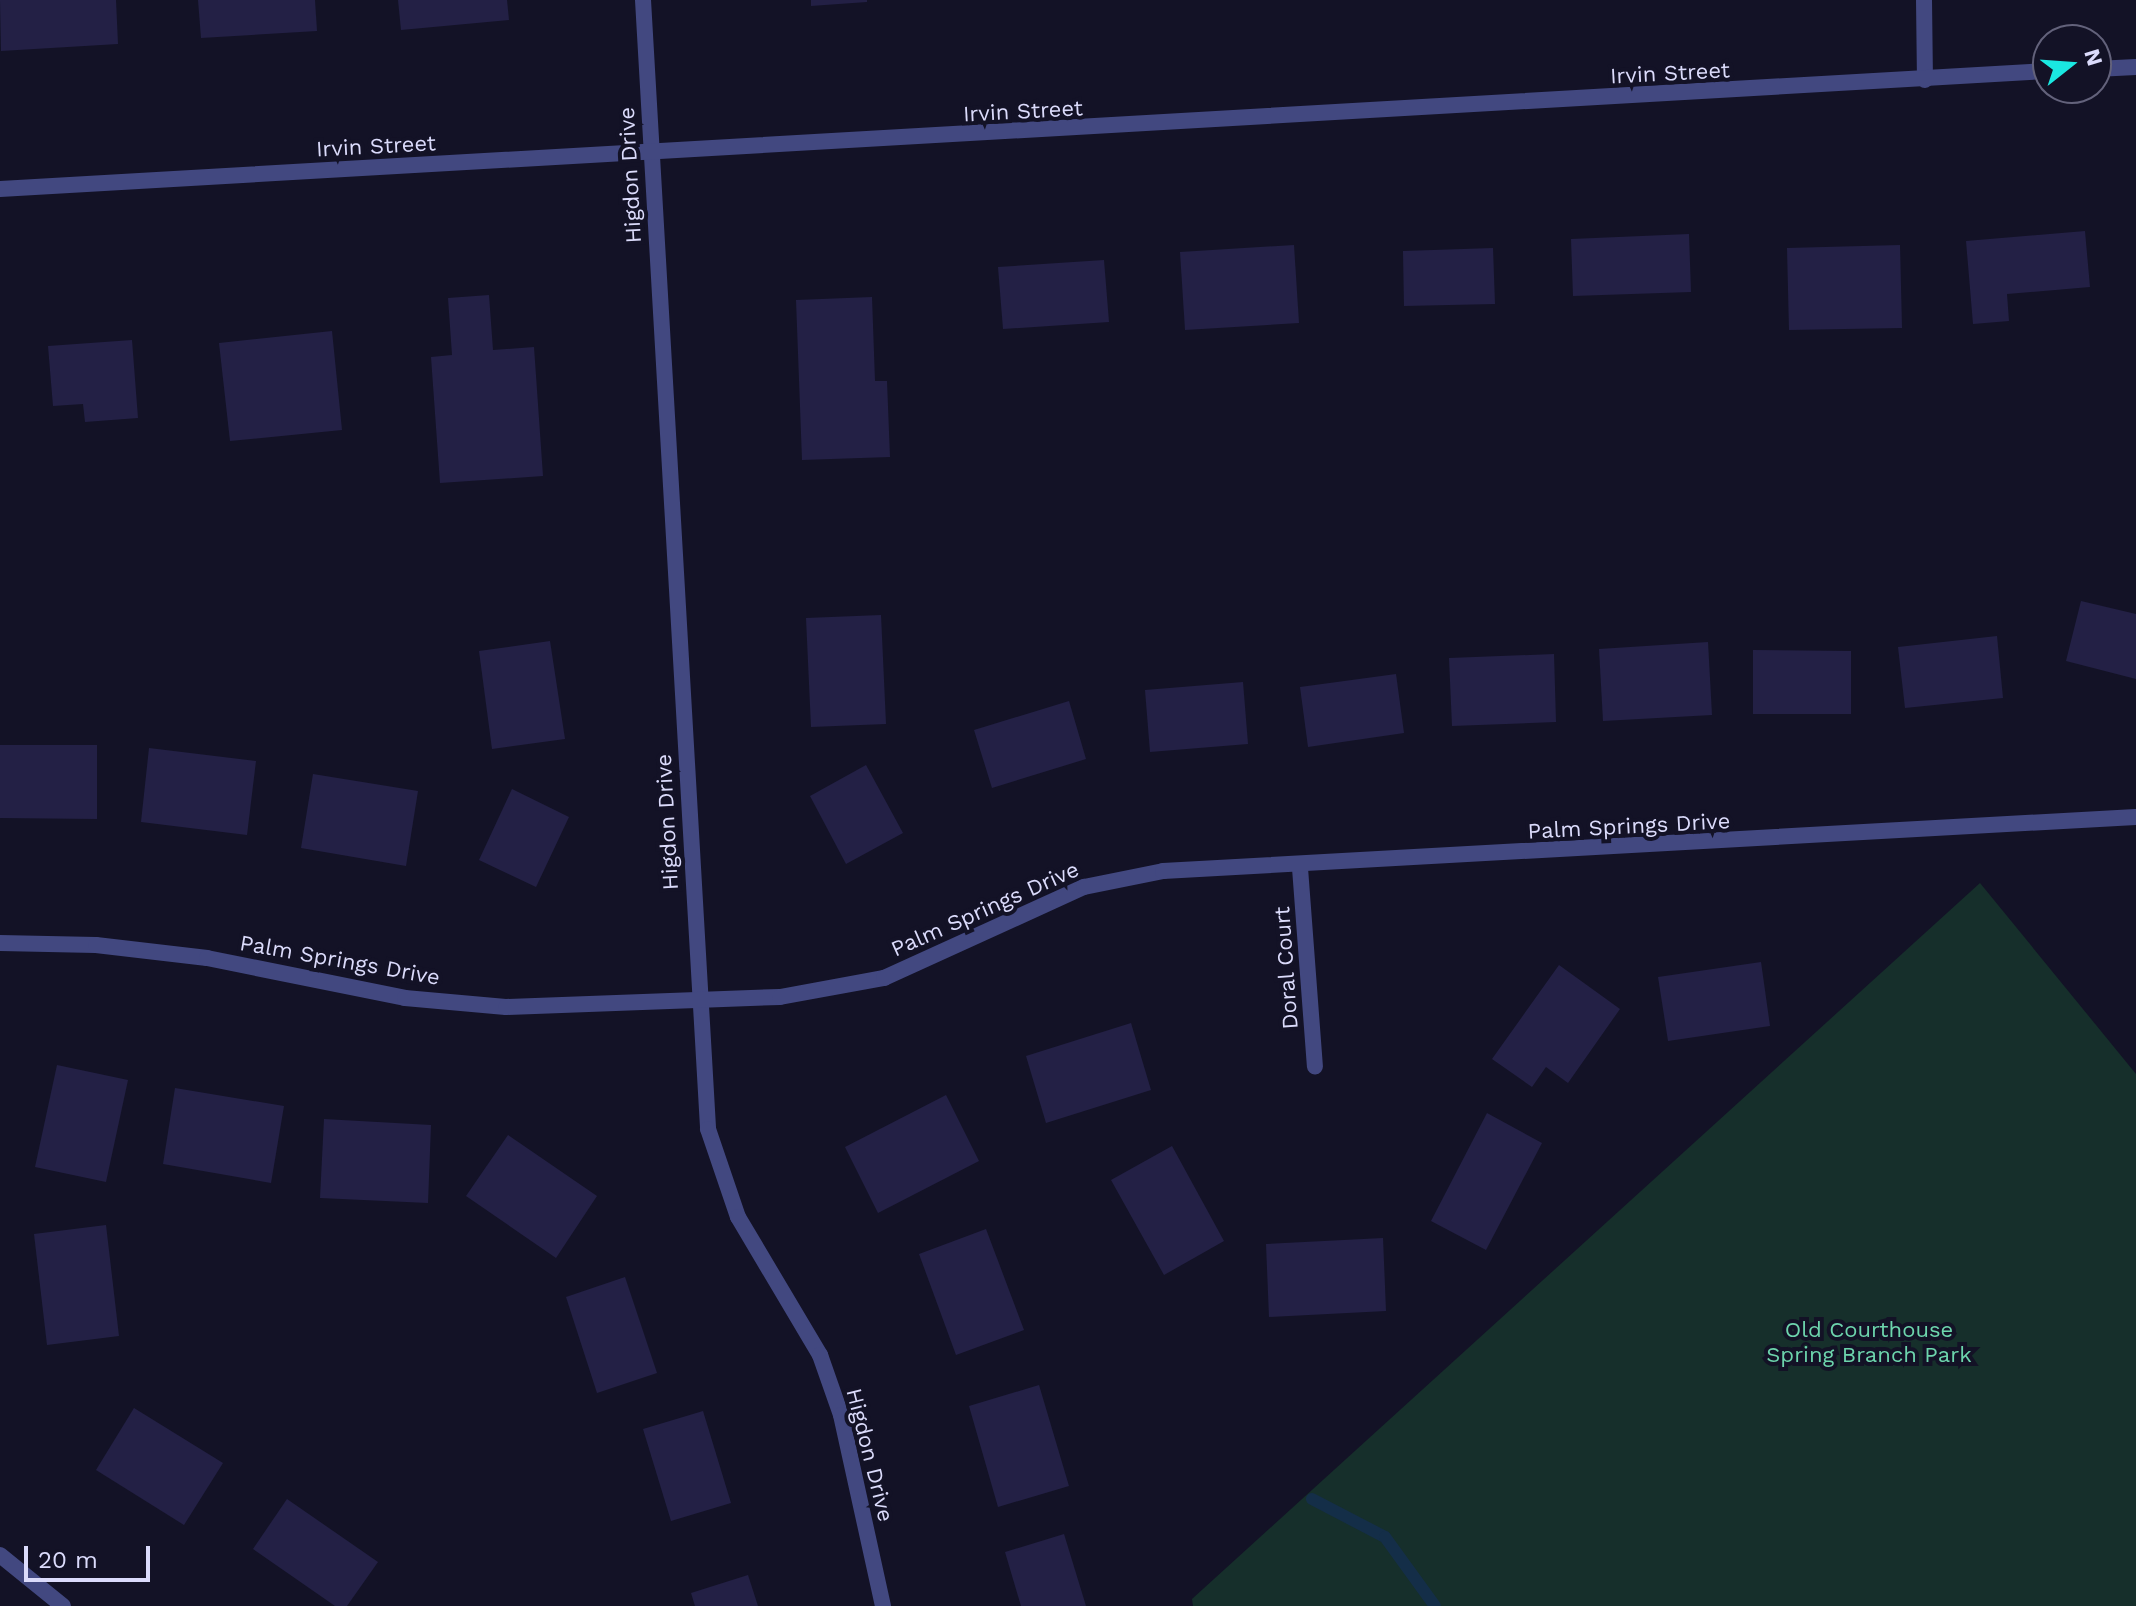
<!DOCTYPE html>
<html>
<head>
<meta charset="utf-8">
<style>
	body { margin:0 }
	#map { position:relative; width:2136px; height:1606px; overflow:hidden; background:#131226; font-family:"Work Sans",sans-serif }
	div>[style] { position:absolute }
	.green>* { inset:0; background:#162f2b }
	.stream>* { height:12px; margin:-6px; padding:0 6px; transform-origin:6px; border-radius:6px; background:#142e48 }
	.building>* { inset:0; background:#232045 }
	.street>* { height:16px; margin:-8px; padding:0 8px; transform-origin:8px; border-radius:8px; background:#424880 }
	span { translate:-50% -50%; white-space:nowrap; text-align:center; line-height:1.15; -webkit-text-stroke:8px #131226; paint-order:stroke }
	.street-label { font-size:22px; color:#dbdbfb }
	.park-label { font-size:22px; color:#6dd5ad }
	.north { position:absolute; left:2032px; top:24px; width:80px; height:80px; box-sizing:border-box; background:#131226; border:2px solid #63627b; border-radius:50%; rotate:73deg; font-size:22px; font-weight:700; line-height:32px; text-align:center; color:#dbdbfb }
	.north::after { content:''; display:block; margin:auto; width:28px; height:36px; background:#1ae8e1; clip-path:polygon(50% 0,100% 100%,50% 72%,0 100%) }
	.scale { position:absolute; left:24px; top:1546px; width:126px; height:36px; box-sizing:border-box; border:4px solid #dbdbfb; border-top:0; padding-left:10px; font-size:24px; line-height:28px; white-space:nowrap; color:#dbdbfb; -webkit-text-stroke:6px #131226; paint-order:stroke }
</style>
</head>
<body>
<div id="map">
	<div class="green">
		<div style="clip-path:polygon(1980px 883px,2136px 1074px,2136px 1606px,1193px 1606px,1192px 1599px)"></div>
	</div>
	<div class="stream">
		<div style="left:1312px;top:1499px;width:82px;rotate:27.5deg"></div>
		<div style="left:1385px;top:1537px;width:85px;rotate:54.1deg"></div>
	</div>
	<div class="building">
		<div style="clip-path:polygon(0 0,116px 0,118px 44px,1px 51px)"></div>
		<div style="clip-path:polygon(198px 0,315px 0,317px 31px,201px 38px)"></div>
		<div style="clip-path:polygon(398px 0,507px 0,509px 20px,401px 30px)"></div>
		<div style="clip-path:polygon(811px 0,867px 0,867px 2px,811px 6px)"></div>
		<div style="clip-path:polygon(2085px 231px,2090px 287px,2007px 294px,2009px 321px,1973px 324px,1966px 241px)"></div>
		<div style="clip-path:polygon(1689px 234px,1691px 292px,1573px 296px,1571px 239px)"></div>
		<div style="clip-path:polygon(1294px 245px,1299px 323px,1185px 330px,1180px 252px)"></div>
		<div style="clip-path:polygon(1900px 245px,1902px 328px,1789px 330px,1787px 248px)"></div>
		<div style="clip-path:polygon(1493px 248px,1495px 304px,1404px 306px,1403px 251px)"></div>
		<div style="clip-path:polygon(1104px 260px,1109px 322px,1003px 329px,998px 267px)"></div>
		<div style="clip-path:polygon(489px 295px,493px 350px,534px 347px,543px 476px,440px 483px,431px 357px,452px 355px,448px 298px)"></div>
		<div style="clip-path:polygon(872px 297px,875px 381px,887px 381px,890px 457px,802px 460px,796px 300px)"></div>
		<div style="clip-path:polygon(332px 331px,342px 430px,230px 441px,219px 343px)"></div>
		<div style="clip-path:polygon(132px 340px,138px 418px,85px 422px,83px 404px,53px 406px,48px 346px)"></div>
		<div style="clip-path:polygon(2081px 601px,2136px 614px,2136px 679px,2066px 661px)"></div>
		<div style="clip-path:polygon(881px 615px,886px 724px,811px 727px,806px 618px)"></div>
		<div style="clip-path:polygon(1997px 636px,2003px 698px,1905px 708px,1898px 647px)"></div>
		<div style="clip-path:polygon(550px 641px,565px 739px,492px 749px,479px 651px)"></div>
		<div style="clip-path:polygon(1708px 642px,1712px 715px,1603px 721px,1599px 649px)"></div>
		<div style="clip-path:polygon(1753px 650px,1851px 651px,1851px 714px,1753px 714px)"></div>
		<div style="clip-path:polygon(1554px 654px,1556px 722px,1452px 726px,1449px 658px)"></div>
		<div style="clip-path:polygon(1396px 674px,1404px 733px,1308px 747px,1300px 687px)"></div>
		<div style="clip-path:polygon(1243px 682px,1248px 744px,1150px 752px,1145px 690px)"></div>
		<div style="clip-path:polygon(1069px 701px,1086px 759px,992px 788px,974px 730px)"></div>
		<div style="clip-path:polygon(0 745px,97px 745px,97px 819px,0 818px)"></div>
		<div style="clip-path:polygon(149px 748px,256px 761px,247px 835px,141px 822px)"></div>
		<div style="clip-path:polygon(866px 765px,903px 833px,846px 864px,810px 796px)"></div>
		<div style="clip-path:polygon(313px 774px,418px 791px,406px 866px,301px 848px)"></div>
		<div style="clip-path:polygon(512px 789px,569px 817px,536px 887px,479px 860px)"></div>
		<div style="clip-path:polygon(1761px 962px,1770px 1026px,1668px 1041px,1658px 977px)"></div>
		<div style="clip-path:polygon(1559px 965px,1620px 1009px,1568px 1083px,1546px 1067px,1532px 1087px,1492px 1059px)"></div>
		<div style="clip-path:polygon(1131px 1023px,1151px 1090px,1046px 1123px,1026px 1056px)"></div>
		<div style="clip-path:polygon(57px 1065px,128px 1080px,106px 1182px,35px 1167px)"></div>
		<div style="clip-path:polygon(175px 1088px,284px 1106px,271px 1183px,163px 1164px)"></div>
		<div style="clip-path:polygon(946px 1095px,979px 1161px,878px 1213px,845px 1147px)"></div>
		<div style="clip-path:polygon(1487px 1113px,1542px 1143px,1486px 1250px,1431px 1221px)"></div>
		<div style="clip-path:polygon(324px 1119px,431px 1125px,428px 1203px,320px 1198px)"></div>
		<div style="clip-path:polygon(508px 1135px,597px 1196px,556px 1258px,466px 1196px)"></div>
		<div style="clip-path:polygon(1172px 1146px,1224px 1241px,1164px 1275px,1111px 1180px)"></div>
		<div style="clip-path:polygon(106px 1225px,119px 1336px,47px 1345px,34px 1234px)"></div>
		<div style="clip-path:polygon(986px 1229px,1024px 1330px,956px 1355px,919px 1254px)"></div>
		<div style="clip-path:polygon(1383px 1238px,1386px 1311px,1269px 1317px,1266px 1244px)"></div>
		<div style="clip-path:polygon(625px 1277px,657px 1373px,597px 1393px,566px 1297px)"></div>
		<div style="clip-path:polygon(1039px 1385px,1069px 1486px,998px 1507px,969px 1406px)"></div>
		<div style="clip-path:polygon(134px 1408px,223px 1463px,184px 1525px,96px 1470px)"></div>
		<div style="clip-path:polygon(703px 1411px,731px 1503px,671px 1521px,643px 1429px)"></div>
		<div style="clip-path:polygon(287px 1499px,378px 1562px,347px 1606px,335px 1606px,253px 1549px)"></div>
		<div style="clip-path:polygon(1064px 1534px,1086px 1606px,1021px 1606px,1005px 1552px)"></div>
		<div style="clip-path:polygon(748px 1575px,758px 1606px,695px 1606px,691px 1593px)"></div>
	</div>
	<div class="street">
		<div style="left:643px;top:0;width:1131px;rotate:86.7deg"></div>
		<div style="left:708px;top:1129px;width:93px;rotate:71.2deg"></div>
		<div style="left:738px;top:1217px;width:161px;rotate:59.3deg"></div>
		<div style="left:820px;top:1355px;width:64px;rotate:70.7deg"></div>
		<div style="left:841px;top:1415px;width:196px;rotate:77.6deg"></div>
		<div style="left:1924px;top:0;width:80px;rotate:89.3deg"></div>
		<div style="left:2096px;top:69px;width:40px;rotate:-2.9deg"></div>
		<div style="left:0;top:189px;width:2051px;rotate:-3.3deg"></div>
		<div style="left:1300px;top:868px;width:199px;rotate:85.7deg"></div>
		<div style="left:0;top:943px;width:96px;rotate:1.2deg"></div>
		<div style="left:96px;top:945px;width:112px;rotate:6.7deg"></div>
		<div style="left:207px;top:958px;width:202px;rotate:11.4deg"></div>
		<div style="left:405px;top:998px;width:101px;rotate:5.1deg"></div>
		<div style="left:506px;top:1007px;width:274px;rotate:-2.1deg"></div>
		<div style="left:780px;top:997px;width:106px;rotate:-10.4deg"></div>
		<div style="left:884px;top:978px;width:220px;rotate:-24.5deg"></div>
		<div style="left:1084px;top:887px;width:81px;rotate:-11.4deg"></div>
		<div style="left:1163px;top:871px;width:974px;rotate:-3.18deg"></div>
		<div style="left:0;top:1555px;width:81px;rotate:39deg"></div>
	</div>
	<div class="street-label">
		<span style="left:1670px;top:73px;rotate:-3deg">Irvin Street</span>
		<span style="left:1023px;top:111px;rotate:-3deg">Irvin Street</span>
		<span style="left:376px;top:146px;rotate:-3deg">Irvin Street</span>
		<span style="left:630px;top:175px;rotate:-93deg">Higdon Drive</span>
		<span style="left:667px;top:822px;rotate:-93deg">Higdon Drive</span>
		<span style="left:1629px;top:826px;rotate:-3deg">Palm Springs Drive</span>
		<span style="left:985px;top:909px;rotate:-24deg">Palm Springs Drive</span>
		<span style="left:340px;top:960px;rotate:10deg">Palm Springs Drive</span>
		<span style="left:1286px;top:968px;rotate:-94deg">Doral Court</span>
		<span style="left:870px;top:1455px;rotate:76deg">Higdon Drive</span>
	</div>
	<div class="park-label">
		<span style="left:1869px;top:1342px">Old Courthouse<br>Spring Branch Park</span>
	</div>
	<div class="north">N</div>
	<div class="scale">20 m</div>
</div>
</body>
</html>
